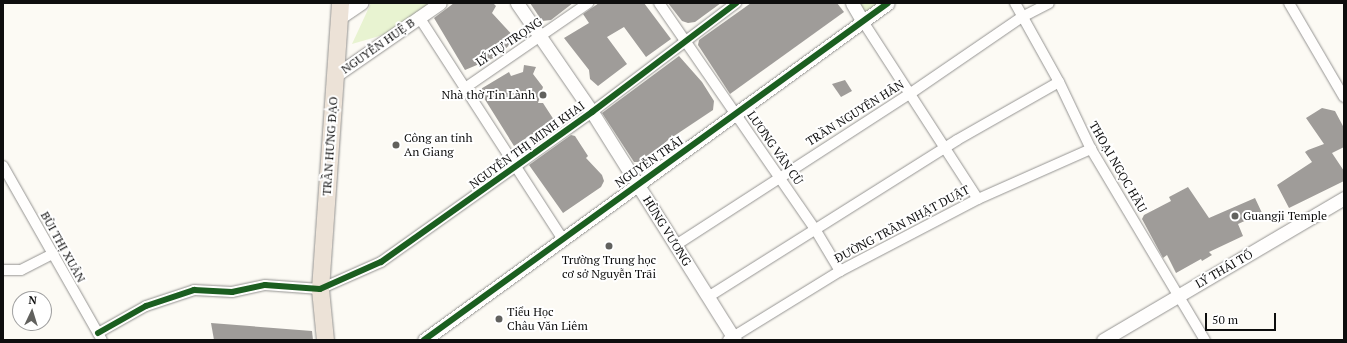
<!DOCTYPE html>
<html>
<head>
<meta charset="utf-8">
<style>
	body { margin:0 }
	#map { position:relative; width:1347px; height:343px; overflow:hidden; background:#fcfaf4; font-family:"PT Serif",serif }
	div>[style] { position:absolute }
	.green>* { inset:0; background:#e8f3d1 }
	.building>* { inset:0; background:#9f9c99 }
	.roads { filter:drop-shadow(0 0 1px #959492) drop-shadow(0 0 1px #959492) }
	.minor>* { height:10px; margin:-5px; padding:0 5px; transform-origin:5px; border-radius:5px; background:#fffefd }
	.tertiary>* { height:13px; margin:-6.5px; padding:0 6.5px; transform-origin:6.5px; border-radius:6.5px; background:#fffefd }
	.trunk>* { height:17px; margin:-8.5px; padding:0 8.5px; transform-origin:8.5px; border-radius:8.5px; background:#ece2d7 }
	.cycleway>* { height:6px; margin:-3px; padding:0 3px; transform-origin:3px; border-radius:3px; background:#1b5e20 }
	.dots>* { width:11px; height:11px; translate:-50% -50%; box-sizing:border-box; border:2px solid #fff; border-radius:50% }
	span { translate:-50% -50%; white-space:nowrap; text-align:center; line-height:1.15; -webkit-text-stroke:4px #fff; paint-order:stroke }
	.street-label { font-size:12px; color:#0e0e0e }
	.poi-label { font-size:12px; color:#0e0e0e }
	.right { translate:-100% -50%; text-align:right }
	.left { translate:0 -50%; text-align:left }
	.frame { position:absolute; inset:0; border:4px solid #0e0e0e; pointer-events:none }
	.north { position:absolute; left:12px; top:291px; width:40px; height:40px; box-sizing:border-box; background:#fff; border:1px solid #9f9f9f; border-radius:50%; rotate:4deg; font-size:11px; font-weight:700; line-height:16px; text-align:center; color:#0e0e0e }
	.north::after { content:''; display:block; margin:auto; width:14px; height:18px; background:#61615e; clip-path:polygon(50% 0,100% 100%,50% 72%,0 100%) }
	.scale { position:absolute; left:1205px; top:313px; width:71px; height:18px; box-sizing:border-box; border:2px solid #0e0e0e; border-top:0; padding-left:5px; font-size:12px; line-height:14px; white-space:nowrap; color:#0e0e0e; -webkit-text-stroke:3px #fff; paint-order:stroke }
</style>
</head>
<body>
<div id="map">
	<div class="green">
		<div style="clip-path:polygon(371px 3px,438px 3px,400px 30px,352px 44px)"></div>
		<div style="clip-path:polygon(851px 3px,888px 3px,862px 20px)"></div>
	</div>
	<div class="building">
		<div style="clip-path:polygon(454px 3px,493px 3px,496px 6px,492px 13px,516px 39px,496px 57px,465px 70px,434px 18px)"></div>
		<div style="clip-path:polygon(530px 3px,573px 3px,551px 20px,542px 21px)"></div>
		<div style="clip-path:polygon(599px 3px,644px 3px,671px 39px,646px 57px,624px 27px,607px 37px,627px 64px,598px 86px,590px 79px,589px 70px,564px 38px,589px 23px,583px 14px)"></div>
		<div style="clip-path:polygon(668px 3px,721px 3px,695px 22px,688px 23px,682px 21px)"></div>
		<div style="clip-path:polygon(751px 3px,837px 3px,844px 12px,730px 94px,698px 45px,699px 40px)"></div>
		<div style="clip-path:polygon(679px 56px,702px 82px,714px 101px,713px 110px,668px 140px,643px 162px,634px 162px,602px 113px)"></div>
		<div style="clip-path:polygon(524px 65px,536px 67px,533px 74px,543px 87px,538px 103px,543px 103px,554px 120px,514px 146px,479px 90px,509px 72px,511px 76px,523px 72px)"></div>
		<div style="clip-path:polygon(845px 80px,852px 91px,841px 97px,832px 84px)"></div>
		<div style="clip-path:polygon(1322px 108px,1335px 111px,1344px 128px,1344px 147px,1332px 153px,1344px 171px,1344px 181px,1289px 208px,1277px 185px,1312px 162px,1305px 152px,1308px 150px,1324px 144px,1306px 118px)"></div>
		<div style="clip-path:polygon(571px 135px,575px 136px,588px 156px,586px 158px,602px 175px,604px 181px,601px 187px,563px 213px,529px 165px)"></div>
		<div style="clip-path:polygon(1188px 187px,1209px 218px,1255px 198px,1262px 213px,1238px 224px,1243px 236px,1209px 252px,1212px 255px,1202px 261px,1201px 259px,1176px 273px,1167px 255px,1163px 258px,1142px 219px,1144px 215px,1171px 201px,1169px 197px)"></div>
		<div style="clip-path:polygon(211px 323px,312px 331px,313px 340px,214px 340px)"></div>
	</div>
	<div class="roads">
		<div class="minor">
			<div style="left:659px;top:3px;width:275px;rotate:55.4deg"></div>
			<div style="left:815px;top:229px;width:49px;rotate:59.2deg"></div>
			<div style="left:1015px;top:3px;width:90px;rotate:60.9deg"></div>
			<div style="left:1059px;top:82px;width:74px;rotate:64.5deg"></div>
			<div style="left:1091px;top:149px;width:222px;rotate:59.2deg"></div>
			<div style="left:1289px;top:3px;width:109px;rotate:59.7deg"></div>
			<div style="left:419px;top:17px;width:263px;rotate:57.1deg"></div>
			<div style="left:862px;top:20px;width:213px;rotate:57.1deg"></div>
			<div style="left:465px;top:88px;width:150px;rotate:-34.6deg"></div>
			<div style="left:3px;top:166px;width:200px;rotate:60.4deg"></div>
			<div style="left:676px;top:245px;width:280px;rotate:-32.9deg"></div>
			<div style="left:911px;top:93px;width:135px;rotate:-34.4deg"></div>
			<div style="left:1022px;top:17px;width:30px;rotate:-27deg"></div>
			<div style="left:3px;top:270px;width:18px"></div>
			<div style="left:21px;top:270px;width:35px;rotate:-27deg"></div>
			<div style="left:708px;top:297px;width:294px;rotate:-32.2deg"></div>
			<div style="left:957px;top:140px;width:117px;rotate:-29.6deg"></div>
			<div style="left:98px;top:333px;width:55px;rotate:-29.4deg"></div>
			<div style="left:146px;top:306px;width:51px;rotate:-18.4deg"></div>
			<div style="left:194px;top:290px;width:38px;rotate:3deg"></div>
			<div style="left:232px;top:292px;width:34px;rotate:-12deg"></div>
			<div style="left:265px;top:285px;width:55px;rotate:4.2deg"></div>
			<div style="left:320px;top:289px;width:67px;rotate:-23.9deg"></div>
			<div style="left:381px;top:262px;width:259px;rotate:-35.4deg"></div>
			<div style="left:592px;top:112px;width:181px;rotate:-37.1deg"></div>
			<div style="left:728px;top:340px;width:132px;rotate:-31.6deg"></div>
			<div style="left:840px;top:271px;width:156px;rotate:-27.6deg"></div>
			<div style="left:978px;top:199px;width:124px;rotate:-23.9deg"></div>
		</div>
		<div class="tertiary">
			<div style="left:517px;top:3px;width:132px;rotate:55.5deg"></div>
			<div style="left:592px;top:112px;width:269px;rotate:57.9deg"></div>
			<div style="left:852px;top:3px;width:20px;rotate:60deg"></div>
			<div style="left:339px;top:18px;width:27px;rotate:-34deg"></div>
			<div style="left:336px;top:75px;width:126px;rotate:-34.7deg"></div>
			<div style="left:424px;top:340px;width:573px;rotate:-35.99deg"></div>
			<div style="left:1103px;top:340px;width:280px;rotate:-30.5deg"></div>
		</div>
		<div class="trunk">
			<div style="left:325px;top:340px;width:51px;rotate:-95.6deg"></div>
			<div style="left:320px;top:289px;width:287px;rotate:-86deg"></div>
		</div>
	</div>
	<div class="cycleway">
		<div style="left:98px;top:333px;width:55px;rotate:-29.4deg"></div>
		<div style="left:146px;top:306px;width:51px;rotate:-18.4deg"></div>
		<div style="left:194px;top:290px;width:38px;rotate:3deg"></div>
		<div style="left:232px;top:292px;width:34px;rotate:-12deg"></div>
		<div style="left:265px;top:285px;width:55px;rotate:4.2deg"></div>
		<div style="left:320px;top:289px;width:67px;rotate:-23.9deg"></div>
		<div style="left:381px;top:262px;width:259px;rotate:-35.4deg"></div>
		<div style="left:592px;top:112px;width:181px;rotate:-37.1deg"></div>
		<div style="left:424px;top:340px;width:573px;rotate:-35.99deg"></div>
	</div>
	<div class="dots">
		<div style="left:543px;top:95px;background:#61615e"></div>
		<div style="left:396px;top:145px;background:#61615e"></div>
		<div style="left:1235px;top:216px;background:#61615e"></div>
		<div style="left:609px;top:246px;background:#61615e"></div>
		<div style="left:499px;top:319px;background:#61615e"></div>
	</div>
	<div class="street-label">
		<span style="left:509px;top:42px;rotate:-34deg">LÝ TỰ TRỌNG</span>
		<span style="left:378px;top:46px;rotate:-35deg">NGUYỄN HUỆ B</span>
		<span style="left:855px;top:113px;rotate:-32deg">TRẦN NGUYÊN HÃN</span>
		<span style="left:527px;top:145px;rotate:-36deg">NGUYỄN THỊ MINH KHAI</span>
		<span style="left:330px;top:146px;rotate:-86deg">TRẦN HƯNG ĐẠO</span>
		<span style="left:775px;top:148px;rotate:55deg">LƯƠNG VÃN CÙ</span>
		<span style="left:649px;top:162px;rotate:-35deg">NGUYỄN TRÃI</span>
		<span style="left:1118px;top:167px;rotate:60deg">THOẠI NGỌC HẦU</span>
		<span style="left:902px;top:224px;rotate:-28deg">ĐƯỜNG TRẦN NHẬT DUẬT</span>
		<span style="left:667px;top:231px;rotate:58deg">HÙNG VƯƠNG</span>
		<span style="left:63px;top:247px;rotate:61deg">BÙI THỊ XUÂN</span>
		<span style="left:1224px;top:269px;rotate:-30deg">LÝ THÁI TỔ</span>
	</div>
	<div class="poi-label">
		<span class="right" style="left:535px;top:95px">Nhà thờ Tin Lành</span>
		<span class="left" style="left:404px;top:145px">Công an tỉnh<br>An Giang</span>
		<span class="left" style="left:1243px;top:216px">Guangji Temple</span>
		<span style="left:609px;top:267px">Trường Trung học<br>cơ sở Nguyễn Trãi</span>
		<span class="left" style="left:507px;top:319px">Tiểu Học<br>Châu Văn Liêm</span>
	</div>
	<div class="frame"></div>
	<div class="north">N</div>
	<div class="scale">50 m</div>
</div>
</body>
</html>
